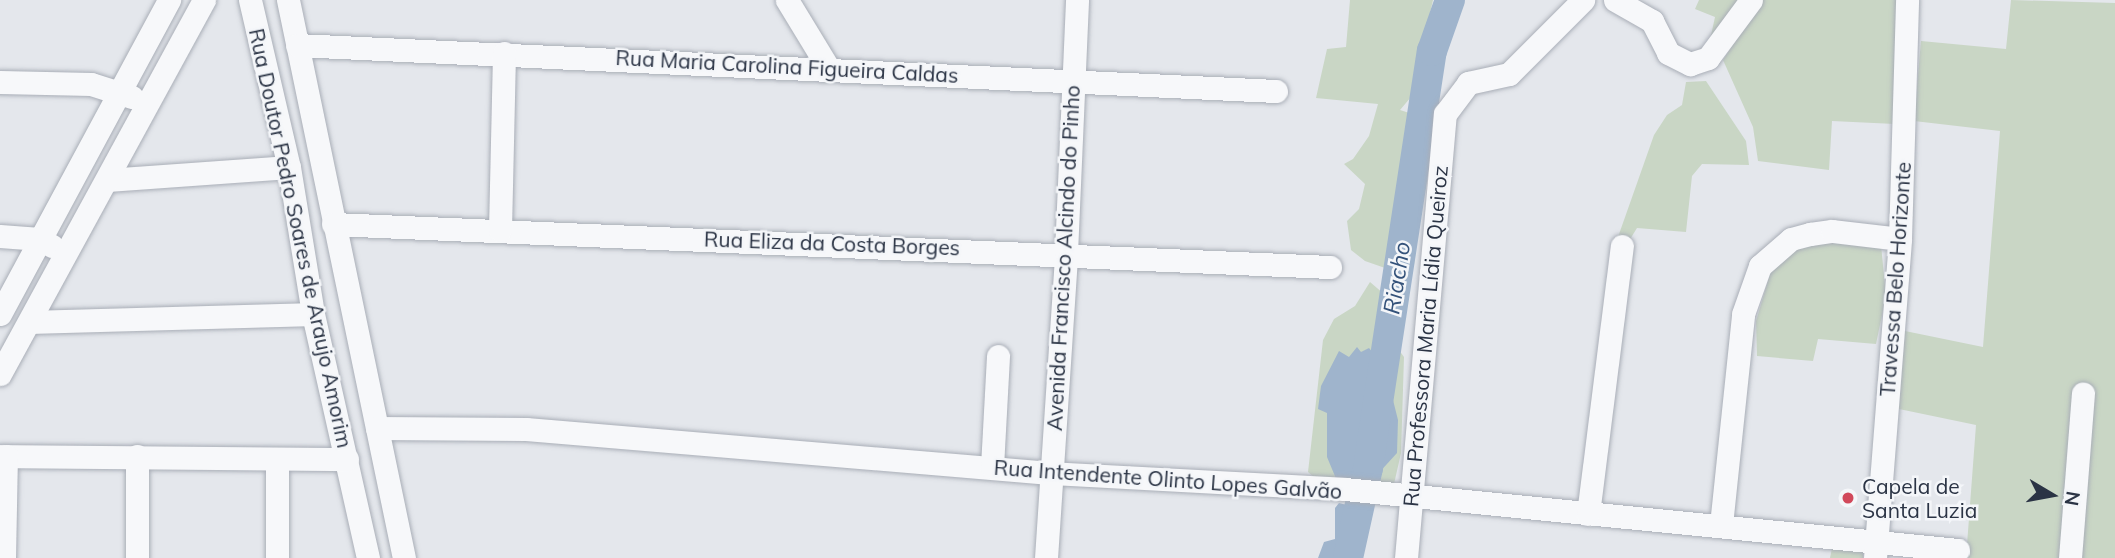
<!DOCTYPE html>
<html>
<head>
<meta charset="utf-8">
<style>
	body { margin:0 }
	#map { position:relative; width:2115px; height:558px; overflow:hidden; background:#e4e7ec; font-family:Mulish,sans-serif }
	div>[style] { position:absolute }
	.green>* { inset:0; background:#c9d6c5 }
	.water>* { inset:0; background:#9fb4cc }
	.river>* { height:30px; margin:-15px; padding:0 15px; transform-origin:15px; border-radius:15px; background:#9fb4cc }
	.roads { filter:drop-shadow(0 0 2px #a9aeb7) drop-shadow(0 0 2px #a9aeb7) }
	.minor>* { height:23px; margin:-11.5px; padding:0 11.5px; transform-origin:11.5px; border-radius:11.5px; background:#f7f8fa }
	.dots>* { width:19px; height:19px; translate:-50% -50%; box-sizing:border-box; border:4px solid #f4f6f9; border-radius:50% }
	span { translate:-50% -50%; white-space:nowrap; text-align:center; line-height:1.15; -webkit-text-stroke:5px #f4f6f9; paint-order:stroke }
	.street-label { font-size:21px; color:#2b3445 }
	.poi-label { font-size:21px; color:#2b3445 }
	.left { translate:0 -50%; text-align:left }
	.water-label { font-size:23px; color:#34527a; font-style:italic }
	.north { position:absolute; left:2017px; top:460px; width:70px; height:70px; -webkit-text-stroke:5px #f4f6f9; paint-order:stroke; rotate:100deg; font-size:19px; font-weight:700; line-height:28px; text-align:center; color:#2b3445 }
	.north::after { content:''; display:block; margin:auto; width:24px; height:32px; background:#2b3445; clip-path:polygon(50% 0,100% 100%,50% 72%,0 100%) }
</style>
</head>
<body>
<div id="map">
	<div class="green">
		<div style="clip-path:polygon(1350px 0,1433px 0,1411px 97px,1400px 110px,1431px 120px,1414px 265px,1385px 268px,1365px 261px,1351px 250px,1347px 221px,1359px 209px,1365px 184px,1344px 164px,1353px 159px,1369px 136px,1378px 104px,1316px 98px,1327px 49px,1346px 47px)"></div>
		<div style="clip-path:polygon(1699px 0,1742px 0,1710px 40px,1715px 17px,1695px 9px)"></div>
		<div style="clip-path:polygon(1762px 0,1899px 0,1895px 124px,1832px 121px,1829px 170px,1758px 161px,1753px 127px,1723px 60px)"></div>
		<div style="clip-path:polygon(2011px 0,2115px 3px,2115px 558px,1966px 558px,1976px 425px,1899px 409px,1905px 331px,1983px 347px,2000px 131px,1914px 121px,1921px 41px,2006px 49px)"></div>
		<div style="clip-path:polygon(1706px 81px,1746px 141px,1749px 165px,1702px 164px,1692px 176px,1686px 232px,1637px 228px,1629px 241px,1618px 237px,1654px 135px,1667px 115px,1682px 105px,1686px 82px)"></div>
		<div style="clip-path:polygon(1810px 240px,1881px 245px,1886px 296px,1876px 344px,1818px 339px,1813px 361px,1757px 356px,1756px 321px,1773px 264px)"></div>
		<div style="clip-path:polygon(1370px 282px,1384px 294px,1381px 325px,1404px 357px,1401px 453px,1394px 484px,1322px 484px,1308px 472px,1323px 340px,1334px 319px,1355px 306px)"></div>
		<div style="clip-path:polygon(1832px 548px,1863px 551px,1863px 558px,1830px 558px)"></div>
	</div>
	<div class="water">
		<div style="clip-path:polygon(1357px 347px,1361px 352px,1369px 348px,1381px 363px,1387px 399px,1393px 400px,1398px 420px,1397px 453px,1376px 476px,1337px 481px,1327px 457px,1327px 413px,1318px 409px,1321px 386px,1339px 351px,1349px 357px)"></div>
		<div style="clip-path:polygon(1339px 503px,1363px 509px,1367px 523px,1362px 558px,1318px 558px,1324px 542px,1335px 539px,1335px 508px)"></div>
	</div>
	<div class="river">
		<div style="left:1348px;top:558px;width:92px;rotate:-77.5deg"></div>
		<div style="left:1368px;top:468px;width:422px;rotate:-81.3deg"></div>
		<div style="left:1432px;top:51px;width:54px;rotate:-70.6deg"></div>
	</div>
	<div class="roads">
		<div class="minor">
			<div style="left:250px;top:0;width:171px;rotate:76.9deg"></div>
			<div style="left:289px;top:167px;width:149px;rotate:80.7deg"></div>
			<div style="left:313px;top:314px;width:250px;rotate:77.3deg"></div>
			<div style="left:288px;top:0;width:570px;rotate:78.26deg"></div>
			<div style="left:787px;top:0;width:81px;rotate:58.7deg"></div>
			<div style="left:1615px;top:0;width:43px;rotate:29.6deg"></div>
			<div style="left:1652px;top:21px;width:36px;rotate:63deg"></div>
			<div style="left:1668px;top:53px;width:25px;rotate:27deg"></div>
			<div style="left:1690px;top:64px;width:19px;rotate:-18deg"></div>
			<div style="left:1708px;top:58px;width:72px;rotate:-53.4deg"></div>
			<div style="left:297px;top:45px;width:980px;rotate:2.69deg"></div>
			<div style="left:0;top:82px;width:91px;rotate:1.3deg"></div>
			<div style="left:91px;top:84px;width:43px;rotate:17.6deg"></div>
			<div style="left:108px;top:180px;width:181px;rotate:-4.1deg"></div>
			<div style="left:333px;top:224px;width:998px;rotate:2.47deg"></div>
			<div style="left:500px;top:230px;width:177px;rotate:-88.7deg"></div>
			<div style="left:0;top:236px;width:40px;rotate:4.3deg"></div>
			<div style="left:40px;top:239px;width:14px;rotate:30deg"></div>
			<div style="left:0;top:314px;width:357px;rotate:-61.7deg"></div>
			<div style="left:31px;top:322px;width:282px;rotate:-1.6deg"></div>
			<div style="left:0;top:374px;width:426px;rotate:-61.4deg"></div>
			<div style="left:377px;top:428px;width:149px;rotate:0.4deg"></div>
			<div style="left:526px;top:429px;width:526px;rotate:4.8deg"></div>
			<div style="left:1050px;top:473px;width:295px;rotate:3.1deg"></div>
			<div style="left:1345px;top:489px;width:616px;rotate:5.68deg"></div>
			<div style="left:0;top:456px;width:347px;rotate:0.5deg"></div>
			<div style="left:137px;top:456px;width:102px;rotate:90deg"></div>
			<div style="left:992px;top:467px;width:111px;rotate:-86.9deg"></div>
			<div style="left:1588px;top:514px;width:270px;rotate:-82.8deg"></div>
			<div style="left:1721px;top:525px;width:212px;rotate:-84deg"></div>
			<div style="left:1743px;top:314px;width:51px;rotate:-70.5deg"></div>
			<div style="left:1760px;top:266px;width:41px;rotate:-41.1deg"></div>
			<div style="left:1791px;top:239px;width:20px;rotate:-15deg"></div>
			<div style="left:1810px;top:234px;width:22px;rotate:-8deg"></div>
			<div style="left:1832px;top:231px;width:68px;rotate:6.7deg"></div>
			<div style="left:4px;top:558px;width:102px;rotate:-88.9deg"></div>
			<div style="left:277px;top:558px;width:99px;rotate:-90deg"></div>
			<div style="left:1046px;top:558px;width:306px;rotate:-86.2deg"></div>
			<div style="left:1066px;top:253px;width:253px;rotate:-87.5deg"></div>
			<div style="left:1406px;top:558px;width:446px;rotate:-85deg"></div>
			<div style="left:1445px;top:114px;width:39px;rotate:-53deg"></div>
			<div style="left:1468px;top:83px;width:42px;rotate:-12.4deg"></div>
			<div style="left:1509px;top:74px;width:105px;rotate:-45deg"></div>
			<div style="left:1875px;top:558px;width:320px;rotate:-85.5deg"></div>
			<div style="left:1900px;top:239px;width:239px;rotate:-88.3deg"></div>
			<div style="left:2070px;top:558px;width:165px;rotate:-85.5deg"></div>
		</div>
	</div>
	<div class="dots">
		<div style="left:1848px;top:498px;background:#d1495b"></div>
	</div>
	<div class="street-label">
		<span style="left:787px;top:66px;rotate:3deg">Rua Maria Carolina Figueira Caldas</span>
		<span style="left:301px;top:238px;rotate:78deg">Rua Doutor Pedro Soares de Araujo Amorim</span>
		<span style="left:832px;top:243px;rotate:2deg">Rua Eliza da Costa Borges</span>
		<span style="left:1063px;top:258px;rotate:-87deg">Avenida Francisco Alcindo do Pinho</span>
		<span style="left:1895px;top:279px;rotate:-86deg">Travessa Belo Horizonte</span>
		<span style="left:1425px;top:336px;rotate:-85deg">Rua Professora Maria Lídia Queiroz</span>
		<span style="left:1168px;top:479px;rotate:4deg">Rua Intendente Olinto Lopes Galvão</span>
	</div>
	<div class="poi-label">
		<span class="left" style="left:1862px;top:498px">Capela de<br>Santa Luzia</span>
	</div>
	<div class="water-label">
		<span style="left:1397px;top:278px;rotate:-81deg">Riacho</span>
	</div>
	<div class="north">N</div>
</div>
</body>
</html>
